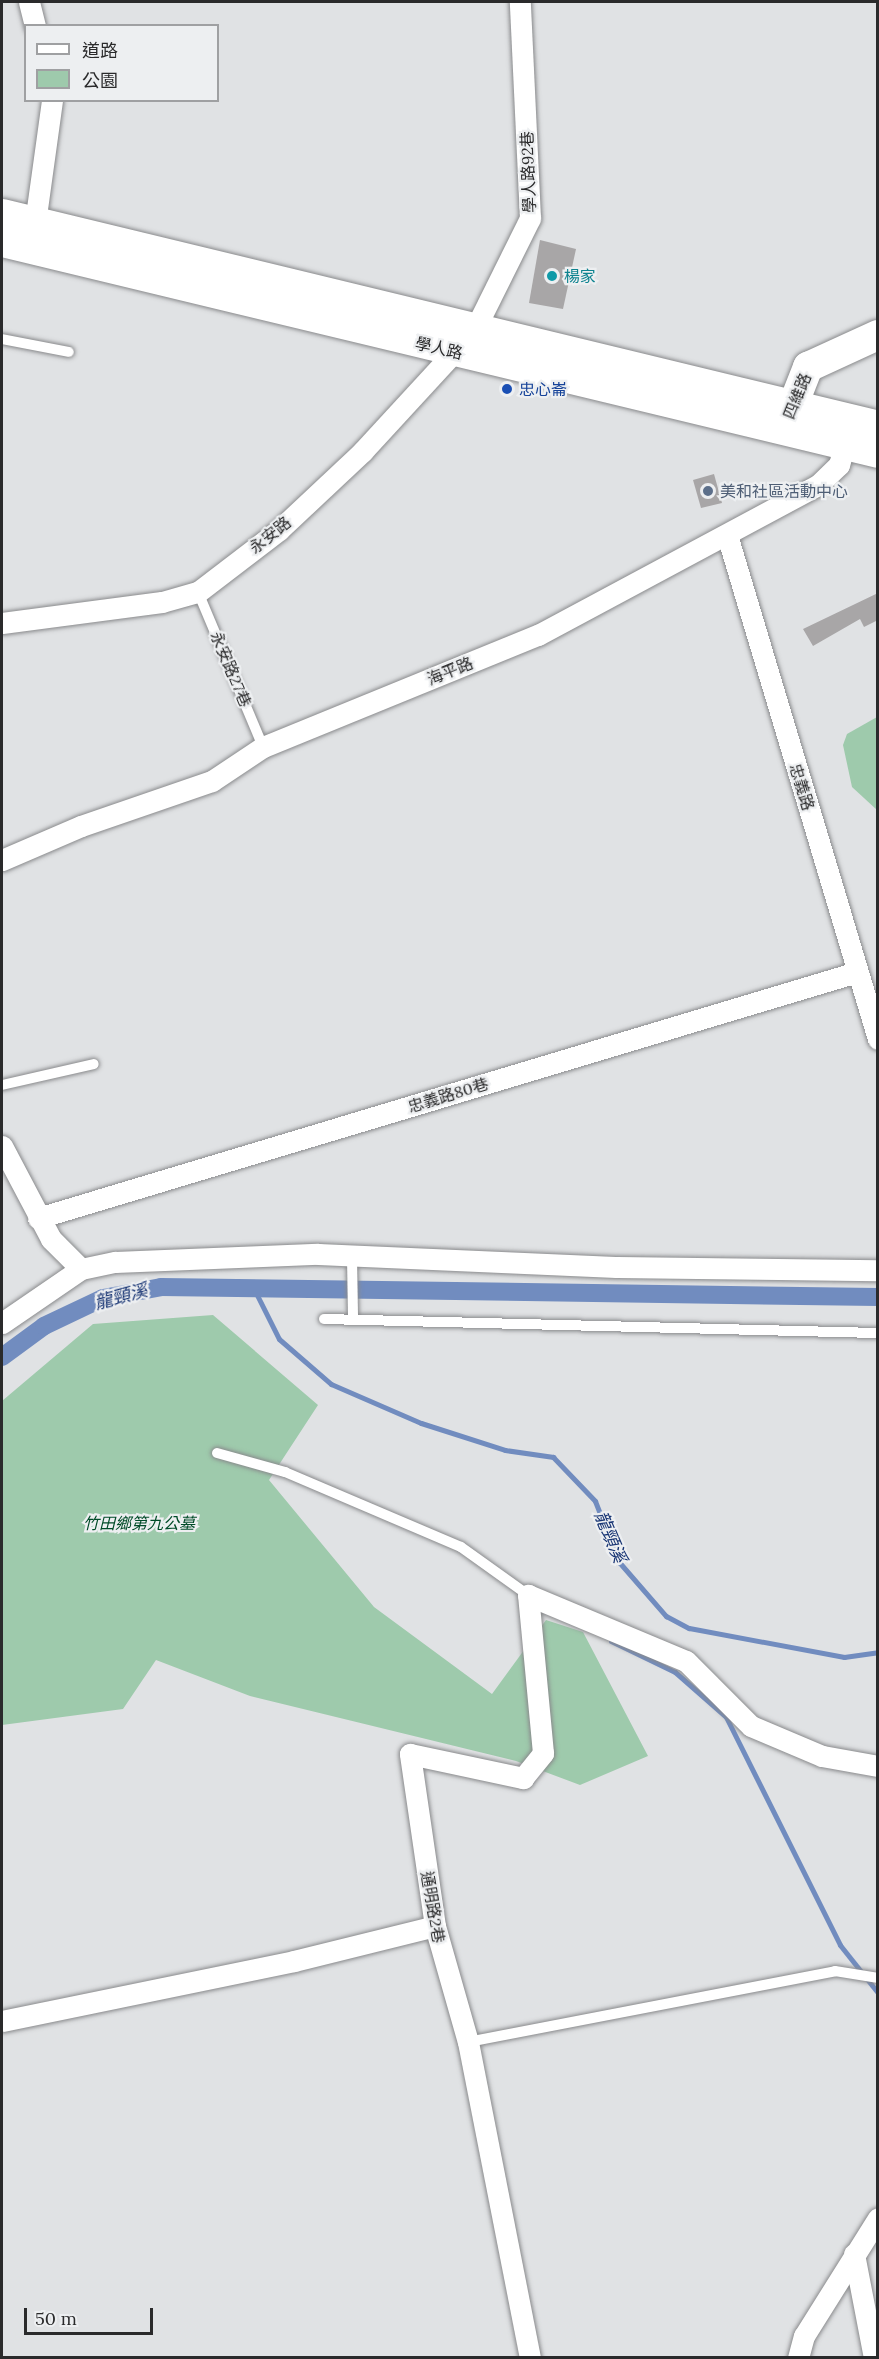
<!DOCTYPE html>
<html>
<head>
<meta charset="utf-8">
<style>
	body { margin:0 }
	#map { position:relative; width:879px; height:2359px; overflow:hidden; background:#e0e2e4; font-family:Lora,"Noto Sans TC",serif }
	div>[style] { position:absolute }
	.green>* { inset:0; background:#9ecaac }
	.stream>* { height:5px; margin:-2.5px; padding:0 2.5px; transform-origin:2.5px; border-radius:2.5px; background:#718cbf }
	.canal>* { height:18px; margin:-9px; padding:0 9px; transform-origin:9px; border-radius:9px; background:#718cbf }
	.building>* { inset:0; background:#a8a6a7 }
	.roads { filter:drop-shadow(0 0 2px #898a8c) drop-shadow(0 0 2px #898a8c) }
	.service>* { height:10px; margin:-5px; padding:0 5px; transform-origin:5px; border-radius:5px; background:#fff }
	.minor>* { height:21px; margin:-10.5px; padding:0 10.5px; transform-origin:10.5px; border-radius:10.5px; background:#fff }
	.secondary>* { height:30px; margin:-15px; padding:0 15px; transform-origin:15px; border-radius:15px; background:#fff }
	.primary>* { height:33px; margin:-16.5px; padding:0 16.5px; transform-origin:16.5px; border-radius:16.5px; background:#fff }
	.dots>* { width:16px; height:16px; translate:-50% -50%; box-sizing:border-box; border:3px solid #edeff1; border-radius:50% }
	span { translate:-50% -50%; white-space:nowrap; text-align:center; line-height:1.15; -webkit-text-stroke:4.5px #edeff1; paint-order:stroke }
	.street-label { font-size:16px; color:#2a2a2b }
	.culture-label { font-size:16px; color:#0d838f }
	.left { translate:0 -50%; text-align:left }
	.transit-label { font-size:16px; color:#164399 }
	.service-label { font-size:16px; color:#4e5e75 }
	.park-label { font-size:16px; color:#004b28; font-style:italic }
	.water-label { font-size:18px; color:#173473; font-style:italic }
	.frame { position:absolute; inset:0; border:3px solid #2a2a2b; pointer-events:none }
	.legend { position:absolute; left:24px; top:24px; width:195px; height:78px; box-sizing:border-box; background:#edeff1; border:2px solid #9fa0a2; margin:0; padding:8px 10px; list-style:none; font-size:18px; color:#2a2a2b }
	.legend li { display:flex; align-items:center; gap:12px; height:30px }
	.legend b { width:30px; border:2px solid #9fa0a2 }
	.scale { position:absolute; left:24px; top:2308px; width:129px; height:27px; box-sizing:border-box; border:3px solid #2a2a2b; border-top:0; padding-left:8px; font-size:18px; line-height:21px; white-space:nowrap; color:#2a2a2b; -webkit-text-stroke:4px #edeff1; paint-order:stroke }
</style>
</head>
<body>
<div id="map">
	<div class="green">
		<div style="clip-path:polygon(877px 717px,877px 810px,852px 787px,843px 745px,847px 734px)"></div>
		<div style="clip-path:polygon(213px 1315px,318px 1405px,269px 1480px,374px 1607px,492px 1694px,546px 1620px,583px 1632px,648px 1756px,580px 1785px,516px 1761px,250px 1696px,156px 1660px,123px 1709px,2px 1725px,2px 1401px,93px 1324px)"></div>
	</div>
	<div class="stream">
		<div style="left:254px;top:1289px;width:56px;rotate:63.4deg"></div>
		<div style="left:279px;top:1339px;width:69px;rotate:40.9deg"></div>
		<div style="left:331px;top:1384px;width:98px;rotate:23.4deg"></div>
		<div style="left:421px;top:1423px;width:88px;rotate:17.8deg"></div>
		<div style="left:505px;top:1450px;width:49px;rotate:8.3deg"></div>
		<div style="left:553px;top:1457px;width:61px;rotate:46.3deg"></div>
		<div style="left:595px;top:1501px;width:66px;rotate:68.5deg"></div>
		<div style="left:619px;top:1562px;width:72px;rotate:49deg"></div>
		<div style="left:666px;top:1616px;width:26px;rotate:28deg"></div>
		<div style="left:689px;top:1628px;width:158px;rotate:10.6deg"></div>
		<div style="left:844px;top:1657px;width:34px;rotate:-8deg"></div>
		<div style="left:611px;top:1641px;width:71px;rotate:25.8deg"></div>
		<div style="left:675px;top:1672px;width:68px;rotate:41.4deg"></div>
		<div style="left:726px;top:1717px;width:255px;rotate:63.4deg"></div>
		<div style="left:840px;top:1945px;width:61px;rotate:51.6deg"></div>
	</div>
	<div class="canal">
		<div style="left:2px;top:1357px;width:52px;rotate:-36.4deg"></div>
		<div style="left:44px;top:1326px;width:65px;rotate:-25.4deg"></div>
		<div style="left:103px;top:1298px;width:59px;rotate:-10.7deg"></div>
		<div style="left:161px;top:1287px;width:717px;rotate:0.8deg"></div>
	</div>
	<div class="building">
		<div style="clip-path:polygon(540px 240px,576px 249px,563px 309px,529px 303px)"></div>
		<div style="clip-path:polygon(714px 474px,722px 503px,701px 508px,693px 480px)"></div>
		<div style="clip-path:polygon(878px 593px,878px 620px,864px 627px,860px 619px,813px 646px,803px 629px)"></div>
	</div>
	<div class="roads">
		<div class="service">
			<div style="left:2px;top:339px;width:68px;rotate:11deg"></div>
			<div style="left:198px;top:592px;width:168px;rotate:67.2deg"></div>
			<div style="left:2px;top:1085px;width:94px;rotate:-12.9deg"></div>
			<div style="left:352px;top:1258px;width:60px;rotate:89deg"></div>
			<div style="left:324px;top:1319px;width:554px;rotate:1.45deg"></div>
			<div style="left:217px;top:1453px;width:71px;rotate:15.6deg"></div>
			<div style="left:285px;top:1472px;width:191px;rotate:23.1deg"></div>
			<div style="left:461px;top:1547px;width:82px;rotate:35.6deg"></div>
			<div style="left:468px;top:2042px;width:374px;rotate:-10.9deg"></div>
			<div style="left:835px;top:1971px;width:44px;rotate:9.2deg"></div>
		</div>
		<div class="minor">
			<div style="left:29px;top:2px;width:25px;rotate:76deg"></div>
			<div style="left:35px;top:223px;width:124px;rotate:-82.1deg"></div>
			<div style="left:727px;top:535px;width:526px;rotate:73.32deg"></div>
			<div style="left:2px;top:623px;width:161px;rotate:-7.5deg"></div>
			<div style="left:162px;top:602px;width:37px;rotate:-16deg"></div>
			<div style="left:198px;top:592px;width:102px;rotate:-37.4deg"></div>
			<div style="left:279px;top:530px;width:115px;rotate:-43.2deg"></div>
			<div style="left:363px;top:451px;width:166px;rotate:-47.4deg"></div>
			<div style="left:475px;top:329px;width:124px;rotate:-63.6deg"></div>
			<div style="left:530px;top:218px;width:216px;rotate:-92.7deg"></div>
			<div style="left:2px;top:860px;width:86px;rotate:-23.3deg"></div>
			<div style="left:81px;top:826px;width:139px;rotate:-19deg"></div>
			<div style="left:212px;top:781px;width:61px;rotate:-33.7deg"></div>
			<div style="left:263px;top:747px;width:297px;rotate:-22.2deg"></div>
			<div style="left:538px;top:635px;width:318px;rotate:-28.2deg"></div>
			<div style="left:818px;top:485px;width:29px;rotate:-44deg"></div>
			<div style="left:839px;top:465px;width:35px;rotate:-75deg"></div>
			<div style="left:2px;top:1146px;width:105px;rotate:62.2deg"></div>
			<div style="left:51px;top:1239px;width:42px;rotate:45deg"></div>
			<div style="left:38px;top:1218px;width:855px;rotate:-16.72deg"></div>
			<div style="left:2px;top:1323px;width:96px;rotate:-34.4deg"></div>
			<div style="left:81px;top:1269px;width:35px;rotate:-12deg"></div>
			<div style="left:115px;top:1262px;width:203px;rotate:-2.3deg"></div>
			<div style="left:318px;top:1254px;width:299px;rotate:2.5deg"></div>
			<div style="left:617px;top:1267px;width:261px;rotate:0.7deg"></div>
			<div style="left:2px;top:2021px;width:298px;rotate:-11.6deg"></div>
			<div style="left:294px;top:1961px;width:145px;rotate:-13.9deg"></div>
			<div style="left:854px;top:2254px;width:106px;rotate:79.1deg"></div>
			<div style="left:530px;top:2358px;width:322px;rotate:-101.1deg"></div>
			<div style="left:468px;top:2042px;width:121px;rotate:-105.9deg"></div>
			<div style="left:435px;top:1926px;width:174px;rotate:-98.3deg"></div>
			<div style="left:410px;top:1754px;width:116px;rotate:12deg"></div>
			<div style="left:523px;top:1778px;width:32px;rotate:-51deg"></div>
			<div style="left:543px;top:1753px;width:159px;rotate:-95.4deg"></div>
			<div style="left:528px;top:1595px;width:171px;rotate:22.7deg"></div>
			<div style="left:686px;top:1661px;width:92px;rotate:45deg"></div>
			<div style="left:751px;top:1726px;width:77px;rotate:22.9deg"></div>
			<div style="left:822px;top:1756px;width:57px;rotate:10.1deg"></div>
			<div style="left:798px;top:2358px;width:23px;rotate:-75deg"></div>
			<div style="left:804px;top:2336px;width:139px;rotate:-57.9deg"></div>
		</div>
		<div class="secondary">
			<div style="left:784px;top:428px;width:66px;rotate:-68.5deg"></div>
			<div style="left:808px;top:367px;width:77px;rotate:-24.6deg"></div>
		</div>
		<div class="primary">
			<div style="left:2px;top:215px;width:901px;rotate:13.6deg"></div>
			<div style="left:2px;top:240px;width:901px;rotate:13.54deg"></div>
		</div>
	</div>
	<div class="dots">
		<div style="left:552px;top:276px;background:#0f9aa8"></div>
		<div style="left:507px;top:389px;background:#1a4fb4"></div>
		<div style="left:708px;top:491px;background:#5c6f8a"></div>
	</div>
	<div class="street-label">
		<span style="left:528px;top:172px;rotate:-92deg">學人路92巷</span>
		<span style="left:439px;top:348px;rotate:13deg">學人路</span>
		<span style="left:797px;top:396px;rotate:-68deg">四維路</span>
		<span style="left:270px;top:535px;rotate:-39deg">永安路</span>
		<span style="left:231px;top:669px;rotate:67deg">永安路27巷</span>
		<span style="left:450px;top:671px;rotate:-22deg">海平路</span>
		<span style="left:802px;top:787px;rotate:73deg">忠義路</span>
		<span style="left:448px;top:1095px;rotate:-17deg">忠義路80巷</span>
		<span style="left:433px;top:1907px;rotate:80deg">通明路2巷</span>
	</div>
	<div class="culture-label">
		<span class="left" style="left:564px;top:276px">楊家</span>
	</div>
	<div class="transit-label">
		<span class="left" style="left:519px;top:389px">忠心崙</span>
	</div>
	<div class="service-label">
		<span class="left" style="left:720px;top:491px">美和社區活動中心</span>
	</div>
	<div class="park-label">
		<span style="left:139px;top:1523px">竹田鄉第九公墓</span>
	</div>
	<div class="water-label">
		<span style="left:121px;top:1297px;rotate:-15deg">龍頸溪</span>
		<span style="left:610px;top:1537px;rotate:67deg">龍頸溪</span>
	</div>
	<div class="frame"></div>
	<ul class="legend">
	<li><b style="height:8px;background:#fff"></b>道路</li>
	<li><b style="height:16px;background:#9ecaac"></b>公園</li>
	</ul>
	<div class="scale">50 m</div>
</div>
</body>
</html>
